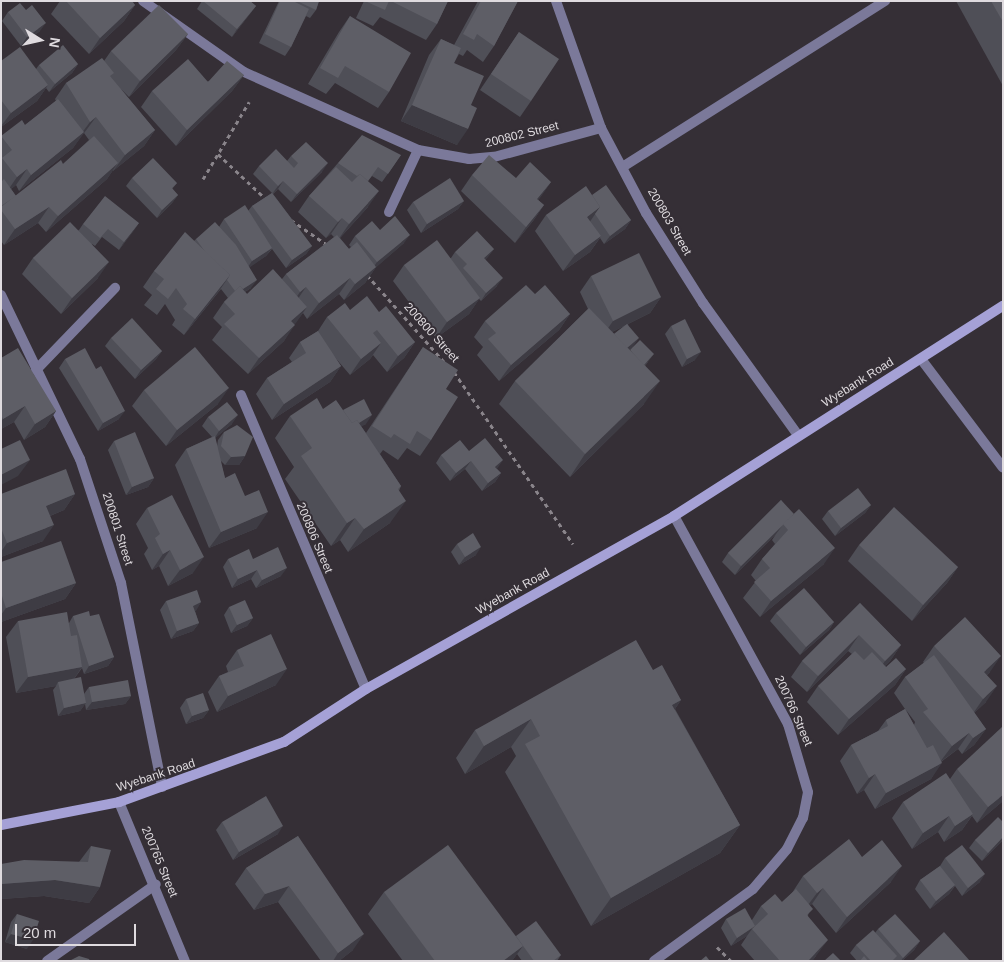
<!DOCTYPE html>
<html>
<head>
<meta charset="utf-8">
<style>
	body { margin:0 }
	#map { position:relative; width:1004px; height:962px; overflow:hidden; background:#352f36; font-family:Helvetica,sans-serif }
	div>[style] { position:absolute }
	.path>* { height:3px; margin-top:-1.5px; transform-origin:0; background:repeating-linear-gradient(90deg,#8a858b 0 4px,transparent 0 8px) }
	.lane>* { height:10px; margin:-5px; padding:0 5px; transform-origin:5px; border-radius:5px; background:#7b799a }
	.street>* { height:10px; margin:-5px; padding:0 5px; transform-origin:5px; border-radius:5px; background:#7b799a }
	.secondary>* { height:10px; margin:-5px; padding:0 5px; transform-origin:5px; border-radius:5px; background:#a5a1d6 }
	.wall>* { inset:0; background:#4f4f57 }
	.shaded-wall>* { inset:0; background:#3e3c44 }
	.building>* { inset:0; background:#5e5e66 }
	span { translate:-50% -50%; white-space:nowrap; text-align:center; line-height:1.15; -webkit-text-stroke:4px #352f36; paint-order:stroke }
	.street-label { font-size:12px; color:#dfdbdf }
	.frame { position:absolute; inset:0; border:2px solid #dfdbdf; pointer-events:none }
	.north { position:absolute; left:15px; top:15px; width:50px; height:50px; -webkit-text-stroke:4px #352f36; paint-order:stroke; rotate:100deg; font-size:14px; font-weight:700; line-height:20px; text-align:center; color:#dfdbdf }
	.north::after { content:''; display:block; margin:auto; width:18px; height:22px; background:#dfdbdf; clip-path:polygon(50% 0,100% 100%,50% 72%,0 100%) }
	.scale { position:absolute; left:15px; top:924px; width:121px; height:22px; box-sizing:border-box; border:2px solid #dfdbdf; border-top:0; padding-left:6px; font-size:15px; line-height:18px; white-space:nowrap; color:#dfdbdf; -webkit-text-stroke:4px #352f36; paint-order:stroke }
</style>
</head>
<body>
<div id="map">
	<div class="path">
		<div style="left:218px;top:154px;width:67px;rotate:43.2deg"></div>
		<div style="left:203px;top:179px;width:90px;rotate:-59.1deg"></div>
		<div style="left:291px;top:220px;width:46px;rotate:34.4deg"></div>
		<div style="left:367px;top:275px;width:119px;rotate:48.4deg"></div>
		<div style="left:454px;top:372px;width:209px;rotate:55.3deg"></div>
		<div style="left:717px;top:947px;width:20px;rotate:45deg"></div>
	</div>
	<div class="lane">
		<div style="left:624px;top:166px;width:309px;rotate:-32.3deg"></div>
		<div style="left:389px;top:212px;width:68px;rotate:-64.9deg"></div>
		<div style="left:921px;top:359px;width:136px;rotate:53deg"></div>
		<div style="left:36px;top:370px;width:114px;rotate:-46.1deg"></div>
		<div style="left:241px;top:395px;width:319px;rotate:67deg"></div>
		<div style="left:47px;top:961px;width:133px;rotate:-35.2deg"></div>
	</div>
	<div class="street">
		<div style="left:143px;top:1px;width:123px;rotate:35.1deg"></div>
		<div style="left:244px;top:72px;width:191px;rotate:24.1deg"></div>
		<div style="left:418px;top:150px;width:52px;rotate:10deg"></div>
		<div style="left:469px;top:159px;width:25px;rotate:-5deg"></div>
		<div style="left:494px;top:157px;width:111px;rotate:-15.2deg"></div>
		<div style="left:556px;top:1px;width:135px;rotate:70.5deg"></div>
		<div style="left:601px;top:128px;width:96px;rotate:62.1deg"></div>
		<div style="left:646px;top:213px;width:107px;rotate:57.7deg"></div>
		<div style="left:703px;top:303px;width:163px;rotate:54.3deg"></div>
		<div style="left:1px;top:295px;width:182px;rotate:64.3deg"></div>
		<div style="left:80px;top:459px;width:131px;rotate:71.7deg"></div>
		<div style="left:121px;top:583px;width:208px;rotate:78.6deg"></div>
		<div style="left:119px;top:802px;width:172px;rotate:67.5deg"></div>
		<div style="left:654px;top:961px;width:122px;rotate:-36deg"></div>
		<div style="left:753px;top:889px;width:52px;rotate:-49.6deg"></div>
		<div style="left:787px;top:849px;width:35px;rotate:-63deg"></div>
		<div style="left:803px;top:818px;width:26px;rotate:-79deg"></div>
		<div style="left:808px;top:792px;width:71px;rotate:-106.4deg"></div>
		<div style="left:788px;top:724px;width:237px;rotate:-118.7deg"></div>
	</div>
	<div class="secondary">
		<div style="left:1px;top:825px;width:120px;rotate:-11deg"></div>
		<div style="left:119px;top:802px;width:176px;rotate:-20deg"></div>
		<div style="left:284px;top:742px;width:98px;rotate:-32.9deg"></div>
		<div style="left:366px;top:689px;width:353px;rotate:-29.3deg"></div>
		<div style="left:674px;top:516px;width:390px;rotate:-32.6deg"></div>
	</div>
	<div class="wall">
		<div style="clip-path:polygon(60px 1px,132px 1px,135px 5px,124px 21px,89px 54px,51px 14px)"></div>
		<div style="clip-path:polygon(202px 1px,250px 1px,256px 6px,232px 37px,197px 9px)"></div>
		<div style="clip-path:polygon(279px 1px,319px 1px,316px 10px,310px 18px,306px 16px,291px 47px,285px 56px,259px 43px)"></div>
		<div style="clip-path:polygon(364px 1px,448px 1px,437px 24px,426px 40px,380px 17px,373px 26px,356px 18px)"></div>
		<div style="clip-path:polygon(478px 1px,518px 1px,494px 46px,483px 62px,467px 50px,463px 56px,459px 54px,454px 63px,471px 105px,457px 145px,401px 121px,429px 55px,441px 39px,454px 45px)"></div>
		<div style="clip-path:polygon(956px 1px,1003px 1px,1003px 86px)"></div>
		<div style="clip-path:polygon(26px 10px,40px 31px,21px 46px,2px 21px,8px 12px)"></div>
		<div style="clip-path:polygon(350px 16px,389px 92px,378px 108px,335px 83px,326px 94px,308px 84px,339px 32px)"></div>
		<div style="clip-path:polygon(519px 32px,531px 101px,520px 117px,480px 90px)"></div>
		<div style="clip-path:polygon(evenodd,188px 34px,176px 50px,129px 97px,121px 89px,155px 130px,144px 146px,113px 171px,113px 170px,107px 179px,46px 232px,38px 223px,4px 245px,1px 241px,1px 136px,25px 125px,56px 101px,55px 99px,66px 83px,104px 61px,111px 51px,188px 34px,84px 133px,89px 140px,63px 164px,16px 196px,11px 189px,16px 185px,19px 191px,73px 148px,82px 135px,84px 133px)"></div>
		<div style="clip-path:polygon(1px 61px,36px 69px,39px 65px,78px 64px,72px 73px,49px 92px,46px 88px,37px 101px,1px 127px)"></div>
		<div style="clip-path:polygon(244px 75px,232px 91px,176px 146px,141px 107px,152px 91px)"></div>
		<div style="clip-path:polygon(401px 155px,382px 182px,372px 176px,368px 181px,368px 207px,340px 238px,349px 249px,351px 247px,349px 245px,355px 236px,380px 230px,404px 243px,376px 267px,365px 283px,344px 300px,339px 294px,307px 319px,303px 313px,294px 324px,284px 341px,248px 374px,212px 340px,222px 327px,213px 318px,224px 302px,228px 298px,221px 289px,184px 335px,172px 325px,175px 320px,165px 304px,157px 315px,144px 305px,152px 295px,143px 287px,154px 271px,194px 241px,196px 239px,219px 227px,224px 219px,248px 211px,252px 206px,272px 193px,253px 174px,259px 166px,287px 161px,291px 156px,322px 172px,291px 202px,278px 189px,273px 194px,312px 246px,306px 254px,286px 268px,272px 249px,266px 256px,249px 267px,251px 288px,245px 292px,247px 294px,282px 279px,286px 274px,334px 237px,331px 234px,326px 238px,298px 212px,309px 196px,338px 163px)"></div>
		<div style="clip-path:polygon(472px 175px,551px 182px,538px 200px,544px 205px,533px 221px,515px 243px,461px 191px)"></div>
		<div style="clip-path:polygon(132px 178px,177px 183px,172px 189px,178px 195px,172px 203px,157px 218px,126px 186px)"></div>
		<div style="clip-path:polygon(592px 195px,631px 220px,625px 229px,604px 244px,600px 238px,590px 252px,563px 271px,535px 231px,546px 215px)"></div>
		<div style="clip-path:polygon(464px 201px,458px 209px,421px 233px,407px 210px,413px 202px)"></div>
		<div style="clip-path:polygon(139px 223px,119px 250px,102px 237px,95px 246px,92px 244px,98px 278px,61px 314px,22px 274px,33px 258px,79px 230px,83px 224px)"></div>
		<div style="clip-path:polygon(494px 249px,485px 260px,497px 286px,481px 301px,479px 299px,469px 314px,436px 338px,393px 281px,404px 265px,451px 258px,455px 252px)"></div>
		<div style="clip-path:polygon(evenodd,591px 276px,661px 297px,650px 313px,628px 324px,633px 347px,629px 350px,648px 362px,645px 366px,644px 404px,570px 477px,499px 404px,515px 381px,588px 309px,580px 292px,591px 276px,624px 326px,614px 334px,612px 332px,624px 326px)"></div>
		<div style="clip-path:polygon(535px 294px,570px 314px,559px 330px,499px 381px,477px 355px,483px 347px,474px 337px,485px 321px)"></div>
		<div style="clip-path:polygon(350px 310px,379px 312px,415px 342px,404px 358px,387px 372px,373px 355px,370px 359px,350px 375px,333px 355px,341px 366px,330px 382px,272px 420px,256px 394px,267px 378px,292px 362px,289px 358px,300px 342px,318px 331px,327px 317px)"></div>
		<div style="clip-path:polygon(671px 326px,695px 360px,682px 367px,665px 334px)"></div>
		<div style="clip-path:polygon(111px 338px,162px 351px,156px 359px,135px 379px,105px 346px)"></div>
		<div style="clip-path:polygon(423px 347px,446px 389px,431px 440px,420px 456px,407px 448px,398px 460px,383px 450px,380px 454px,401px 486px,399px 491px,390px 523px,348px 552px,340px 540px,331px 546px,285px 479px,294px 467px,275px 438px,290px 416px,343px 410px,366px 424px,361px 426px,366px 433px)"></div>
		<div style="clip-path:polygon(1px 358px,56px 411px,45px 427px,24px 440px,14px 422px,1px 429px)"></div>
		<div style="clip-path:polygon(65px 359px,96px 369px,119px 419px,98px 431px,59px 368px)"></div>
		<div style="clip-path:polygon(144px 390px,218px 404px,166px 446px,132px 406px)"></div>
		<div style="clip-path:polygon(208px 417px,232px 424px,215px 438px,217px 446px,218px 440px,224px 432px,245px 456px,239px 465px,225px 465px,220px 460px,225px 478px,257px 528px,209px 548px,175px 465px,186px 449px,212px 437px,202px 426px)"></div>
		<div style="clip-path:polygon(114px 441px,154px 478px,148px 487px,126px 495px,108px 450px)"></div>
		<div style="clip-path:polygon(469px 451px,497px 469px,501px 473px,495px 482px,482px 491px,465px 469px,450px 481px,436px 463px,441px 455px)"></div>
		<div style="clip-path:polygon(1px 494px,75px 494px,64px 510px,50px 516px,43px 541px,1px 557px)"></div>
		<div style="clip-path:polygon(781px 500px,824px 564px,760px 617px,743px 598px,756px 581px,751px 575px,762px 559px,775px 544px,772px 540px,776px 534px,735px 575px,722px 562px,728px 553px)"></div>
		<div style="clip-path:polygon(871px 505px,865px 513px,835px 536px,822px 519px,828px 511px)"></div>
		<div style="clip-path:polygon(147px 508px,193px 573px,168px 586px,159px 566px,152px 570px,144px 554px,148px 548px,136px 524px)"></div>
		<div style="clip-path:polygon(457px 544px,476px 555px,459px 565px,451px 552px)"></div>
		<div style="clip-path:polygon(859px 545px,958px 567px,947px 583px,912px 621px,848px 561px)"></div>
		<div style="clip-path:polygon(228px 559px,281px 576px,256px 588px,251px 579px,232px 588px,223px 567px)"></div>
		<div style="clip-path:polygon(1px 562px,76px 583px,65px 599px,1px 622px)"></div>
		<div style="clip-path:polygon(166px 601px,201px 602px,195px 611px,199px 623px,193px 631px,171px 639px,160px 610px)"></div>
		<div style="clip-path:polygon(860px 603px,901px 645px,890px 661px,885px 666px,886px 667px,906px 669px,895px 685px,838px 735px,807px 702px,818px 686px,852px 654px,848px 651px,807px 692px,791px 677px,802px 661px)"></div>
		<div style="clip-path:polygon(229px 607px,253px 618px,247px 626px,231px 633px,224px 615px)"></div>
		<div style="clip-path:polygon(776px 613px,834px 622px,829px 630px,800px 655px,770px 621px)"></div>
		<div style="clip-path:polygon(73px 616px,90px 616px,114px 657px,108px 666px,84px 674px,82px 668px,74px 679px,84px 694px,89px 687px,131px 696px,125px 704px,86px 710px,85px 704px,80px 711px,58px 716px,53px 690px,56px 686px,16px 693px,6px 637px,18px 621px,69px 623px)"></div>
		<div style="clip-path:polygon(evenodd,934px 646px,990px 672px,987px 675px,986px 702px,974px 713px,986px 729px,974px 745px,962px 754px,958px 749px,941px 762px,931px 779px,875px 809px,864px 790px,857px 794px,840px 761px,851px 745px,878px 731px,886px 720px,905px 709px,894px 693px,905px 677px,924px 663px,923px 662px,934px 646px,906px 710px,915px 722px,914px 725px,906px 710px)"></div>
		<div style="clip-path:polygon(237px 650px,276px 685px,217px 712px,208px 692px,219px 676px,228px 672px,226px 666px)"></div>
		<div style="clip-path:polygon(653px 670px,681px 700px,675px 709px,740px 825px,720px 853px,591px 926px,505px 772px,516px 756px,511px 747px,465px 774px,456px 758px,475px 730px)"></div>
		<div style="clip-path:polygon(186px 699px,209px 710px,203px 718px,186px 724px,180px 708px)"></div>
		<div style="clip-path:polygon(957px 769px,1003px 801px,977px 823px,972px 816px,962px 830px,944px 842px,938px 832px,912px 849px,892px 818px,903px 802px,950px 779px)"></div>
		<div style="clip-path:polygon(222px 822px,278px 834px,233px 860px,216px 830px)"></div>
		<div style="clip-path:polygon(1003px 822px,1003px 840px,982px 861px,969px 848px,975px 840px)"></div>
		<div style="clip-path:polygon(298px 836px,353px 950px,339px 961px,321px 961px,278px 902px,254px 910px,235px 884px,246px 868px)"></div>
		<div style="clip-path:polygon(91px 846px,100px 887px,89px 903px,44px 896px,1px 899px,1px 864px,79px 862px)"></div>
		<div style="clip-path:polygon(862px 857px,891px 882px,836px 933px,812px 904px,810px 905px,808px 916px,816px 956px,812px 961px,755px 961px,741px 945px,747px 936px,731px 946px,721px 928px,726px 919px,752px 920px,761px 906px,782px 902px,792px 893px,803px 876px)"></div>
		<div style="clip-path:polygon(945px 858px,980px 882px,962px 896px,955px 886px,949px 894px,930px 909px,915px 889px,920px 880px,940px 866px)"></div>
		<div style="clip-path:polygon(384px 892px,516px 936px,561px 955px,557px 961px,522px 961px,517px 954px,512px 961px,403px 961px,368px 914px)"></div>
		<div style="clip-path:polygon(17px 914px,27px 949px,5px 942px,11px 922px)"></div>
		<div style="clip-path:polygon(878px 929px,920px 941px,914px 950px,902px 961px,857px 961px,850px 953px,856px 945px,875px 933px)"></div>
	</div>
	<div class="shaded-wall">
		<div style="clip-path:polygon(135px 5px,124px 21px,89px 54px,100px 38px)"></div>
		<div style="clip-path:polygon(256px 6px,250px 14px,232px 37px,237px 29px)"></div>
		<div style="clip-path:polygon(46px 23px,40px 31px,21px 46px,27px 37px)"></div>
		<div style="clip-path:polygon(188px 34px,176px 50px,129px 97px,140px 81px)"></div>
		<div style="clip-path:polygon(78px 64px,72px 73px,49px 92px,55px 84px)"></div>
		<div style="clip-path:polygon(244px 75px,232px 91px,176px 146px,187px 130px)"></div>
		<div style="clip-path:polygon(48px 85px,37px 101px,1px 127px,1px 126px,11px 113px)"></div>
		<div style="clip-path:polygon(412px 105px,468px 129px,457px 145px,401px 121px)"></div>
		<div style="clip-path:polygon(96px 117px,73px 148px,19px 191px,31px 175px,81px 134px,90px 122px)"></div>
		<div style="clip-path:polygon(155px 130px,144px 146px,113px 171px,125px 155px)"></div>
		<div style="clip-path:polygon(118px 163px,107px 179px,46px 232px,58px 216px)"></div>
		<div style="clip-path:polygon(328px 163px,322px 172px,291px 202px,297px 194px)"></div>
		<div style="clip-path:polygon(27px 169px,16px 185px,6px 193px,17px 177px)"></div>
		<div style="clip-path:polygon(283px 181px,278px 189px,272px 194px,278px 186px)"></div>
		<div style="clip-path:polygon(551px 182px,540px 198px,525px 215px,537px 199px)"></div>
		<div style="clip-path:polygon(379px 191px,368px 207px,338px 240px,349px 224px)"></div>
		<div style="clip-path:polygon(178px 195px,172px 203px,157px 218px,162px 210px)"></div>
		<div style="clip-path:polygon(464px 201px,458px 209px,421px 233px,427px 224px)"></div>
		<div style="clip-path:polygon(544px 205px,533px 221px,515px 243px,526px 227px)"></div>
		<div style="clip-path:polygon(49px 207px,38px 223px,4px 245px,15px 229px)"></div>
		<div style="clip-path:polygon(600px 207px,589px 223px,587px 217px)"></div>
		<div style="clip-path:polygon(342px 218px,331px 234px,326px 238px,338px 222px)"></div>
		<div style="clip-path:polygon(631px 220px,625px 229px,604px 244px,610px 236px)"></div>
		<div style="clip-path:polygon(139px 223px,133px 232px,119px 250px,124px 242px)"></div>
		<div style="clip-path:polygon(410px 235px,404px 243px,372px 271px,376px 267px,365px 283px,344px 300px,355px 284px,371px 271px,377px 262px)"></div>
		<div style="clip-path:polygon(601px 236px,590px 252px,563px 271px,575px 255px)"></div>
		<div style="clip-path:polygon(312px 246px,306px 254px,286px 268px,292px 260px)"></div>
		<div style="clip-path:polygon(272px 248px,266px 256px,246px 270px,252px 261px)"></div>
		<div style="clip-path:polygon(494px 249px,488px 257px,478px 267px,484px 258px)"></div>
		<div style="clip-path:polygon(109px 262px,98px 278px,61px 314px,72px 298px)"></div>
		<div style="clip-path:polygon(230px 275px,219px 291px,184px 335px,195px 319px)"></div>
		<div style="clip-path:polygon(350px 278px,339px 294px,307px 319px,319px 303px)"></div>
		<div style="clip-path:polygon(503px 278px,497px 286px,481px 301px,486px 293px)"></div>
		<div style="clip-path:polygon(257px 280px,251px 288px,230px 301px,236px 293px)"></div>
		<div style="clip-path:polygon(306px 287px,295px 303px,289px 308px,300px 292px)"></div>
		<div style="clip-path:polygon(661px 297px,650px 313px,602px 337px,613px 321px)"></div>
		<div style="clip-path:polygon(480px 298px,469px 314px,436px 338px,447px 322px)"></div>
		<div style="clip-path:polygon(307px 307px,296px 323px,280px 337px,291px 321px)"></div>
		<div style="clip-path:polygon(570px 314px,559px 330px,499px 381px,511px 365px)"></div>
		<div style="clip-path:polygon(295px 325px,284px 341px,248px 374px,259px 358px)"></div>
		<div style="clip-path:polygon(639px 338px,633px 347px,619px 358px,625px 349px)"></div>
		<div style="clip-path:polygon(415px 342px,404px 358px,387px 372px,398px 356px)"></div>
		<div style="clip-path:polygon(381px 343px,370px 359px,350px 375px,361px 359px)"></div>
		<div style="clip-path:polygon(162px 351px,156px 359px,135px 379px,141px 370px)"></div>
		<div style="clip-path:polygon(701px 352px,695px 360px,682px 367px,687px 359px)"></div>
		<div style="clip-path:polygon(654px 354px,648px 362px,634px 377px,640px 369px)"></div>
		<div style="clip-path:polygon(341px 366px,330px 382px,272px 420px,284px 404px)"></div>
		<div style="clip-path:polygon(660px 381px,644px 404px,570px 477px,585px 454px)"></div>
		<div style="clip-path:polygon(229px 388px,218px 404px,166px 446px,177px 430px)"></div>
		<div style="clip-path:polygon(25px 406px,14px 422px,1px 429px,1px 422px,3px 419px)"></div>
		<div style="clip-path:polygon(56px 411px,45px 427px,24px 440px,35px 424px)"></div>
		<div style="clip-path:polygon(125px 411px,119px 419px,98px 431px,103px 423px)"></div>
		<div style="clip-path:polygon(238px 415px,232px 424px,214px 439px,219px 431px)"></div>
		<div style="clip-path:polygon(372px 415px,366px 424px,343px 437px,349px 428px)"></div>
		<div style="clip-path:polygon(245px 456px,239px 465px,225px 465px,231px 457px)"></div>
		<div style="clip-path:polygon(30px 460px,18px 476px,1px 485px,1px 475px)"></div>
		<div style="clip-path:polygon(503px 460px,497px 469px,495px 467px)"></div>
		<div style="clip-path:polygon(471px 461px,465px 469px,450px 481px,456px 473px)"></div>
		<div style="clip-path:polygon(501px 473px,495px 482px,482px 491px,488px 483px)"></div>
		<div style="clip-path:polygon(154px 478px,148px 487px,126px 495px,132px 487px)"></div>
		<div style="clip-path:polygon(75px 494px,64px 510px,35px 522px,46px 506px)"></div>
		<div style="clip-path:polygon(406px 501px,390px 523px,348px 552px,364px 529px)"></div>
		<div style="clip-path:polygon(871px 505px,865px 513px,835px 536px,841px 528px)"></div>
		<div style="clip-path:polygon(268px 512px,257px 528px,209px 548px,221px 532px)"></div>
		<div style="clip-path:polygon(355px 518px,340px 540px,331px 546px,347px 523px)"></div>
		<div style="clip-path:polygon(54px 525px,43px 541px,1px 557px,1px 552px,7px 543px)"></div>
		<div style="clip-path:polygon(782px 526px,776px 534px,735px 575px,741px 566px)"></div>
		<div style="clip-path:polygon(481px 547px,476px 555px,459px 565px,465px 557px)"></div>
		<div style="clip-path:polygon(835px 548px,824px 564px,760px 617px,771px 601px)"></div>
		<div style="clip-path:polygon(170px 550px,159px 566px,152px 570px,163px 554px)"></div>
		<div style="clip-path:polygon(204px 557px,193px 573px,168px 586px,180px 570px)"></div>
		<div style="clip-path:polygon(958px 567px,947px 583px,912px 621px,923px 605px)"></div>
		<div style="clip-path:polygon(287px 568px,281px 576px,256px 588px,262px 580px)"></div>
		<div style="clip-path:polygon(257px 570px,251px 579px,232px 588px,238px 579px)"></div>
		<div style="clip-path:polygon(76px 583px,65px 599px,1px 622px,1px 615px,6px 608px)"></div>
		<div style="clip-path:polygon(201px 602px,196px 611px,187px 614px,193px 606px)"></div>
		<div style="clip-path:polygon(253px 618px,247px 626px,231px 633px,237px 625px)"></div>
		<div style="clip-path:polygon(834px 622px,829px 630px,800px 655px,806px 647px)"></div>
		<div style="clip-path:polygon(199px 623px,193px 631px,171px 639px,177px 631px)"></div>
		<div style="clip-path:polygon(859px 635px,848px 651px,807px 692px,818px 676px)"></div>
		<div style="clip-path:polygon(901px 645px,890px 661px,874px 677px,885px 661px)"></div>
		<div style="clip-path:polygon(1001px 656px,990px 672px,973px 688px,984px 672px)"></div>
		<div style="clip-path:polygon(114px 657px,108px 666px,84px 674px,89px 666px)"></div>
		<div style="clip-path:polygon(82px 667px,71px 683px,58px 682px,56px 686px,16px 693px,28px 677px)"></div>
		<div style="clip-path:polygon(287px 669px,276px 685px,217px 712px,228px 696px)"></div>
		<div style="clip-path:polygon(906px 669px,895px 685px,838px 735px,849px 719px)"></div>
		<div style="clip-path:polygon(997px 686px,986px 702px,972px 715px,983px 699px)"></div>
		<div style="clip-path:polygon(131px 696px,125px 704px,86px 710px,92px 702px)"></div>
		<div style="clip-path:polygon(681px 700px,662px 728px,672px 705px)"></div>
		<div style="clip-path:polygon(86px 703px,80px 711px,58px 716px,64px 708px)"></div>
		<div style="clip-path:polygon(209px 710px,203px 718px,186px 724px,192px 716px)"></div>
		<div style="clip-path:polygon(531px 719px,511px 747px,465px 774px,484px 746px)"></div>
		<div style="clip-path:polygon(986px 729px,974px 745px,962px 754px,973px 738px)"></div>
		<div style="clip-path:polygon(969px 733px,958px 749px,940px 762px,952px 746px)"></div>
		<div style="clip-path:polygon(942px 763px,931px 779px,875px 809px,886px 793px)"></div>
		<div style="clip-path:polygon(875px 774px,864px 790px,857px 794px,869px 778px)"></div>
		<div style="clip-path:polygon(1003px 795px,1003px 801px,977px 823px,988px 807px)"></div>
		<div style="clip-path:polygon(973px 814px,962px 830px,944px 842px,955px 826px)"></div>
		<div style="clip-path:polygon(949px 816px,938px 832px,912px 849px,923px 833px)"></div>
		<div style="clip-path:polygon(740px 825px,720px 853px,591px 926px,611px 898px)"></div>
		<div style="clip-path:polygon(283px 826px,278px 834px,233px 860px,239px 852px)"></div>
		<div style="clip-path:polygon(1003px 837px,1003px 840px,982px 861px,988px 853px)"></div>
		<div style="clip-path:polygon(902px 866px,891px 882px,836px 933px,847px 917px)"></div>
		<div style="clip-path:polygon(985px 874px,980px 882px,962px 896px,968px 888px)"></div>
		<div style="clip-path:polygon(55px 880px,100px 887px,89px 903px,44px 896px,1px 899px,1px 884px)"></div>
		<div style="clip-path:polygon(955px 885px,949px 894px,930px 909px,936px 901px)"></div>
		<div style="clip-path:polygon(289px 886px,278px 902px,254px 910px,265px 894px)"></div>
		<div style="clip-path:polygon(823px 888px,812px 904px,805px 909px,817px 893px)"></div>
		<div style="clip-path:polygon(755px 926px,752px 929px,747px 936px,731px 946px,737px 938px)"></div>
		<div style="clip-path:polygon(11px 934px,33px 940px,27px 949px,5px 942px)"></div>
		<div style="clip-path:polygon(364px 934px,353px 950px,339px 961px,333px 961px,338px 953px)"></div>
		<div style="clip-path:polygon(828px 940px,816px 956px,812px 961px,808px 961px)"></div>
		<div style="clip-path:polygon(920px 941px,914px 950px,902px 961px,901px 961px,903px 958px)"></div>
		<div style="clip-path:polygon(523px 946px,512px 961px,503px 961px)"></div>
	</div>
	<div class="building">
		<div style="clip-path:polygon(66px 1px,132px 1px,135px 5px,100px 38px)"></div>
		<div style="clip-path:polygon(203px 1px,250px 1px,256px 6px,237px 29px)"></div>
		<div style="clip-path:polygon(280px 1px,293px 1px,309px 9px,291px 47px,265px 34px)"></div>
		<div style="clip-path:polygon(297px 1px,319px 1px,316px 10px)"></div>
		<div style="clip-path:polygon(367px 1px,389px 1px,385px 10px,367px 2px)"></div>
		<div style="clip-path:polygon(391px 1px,448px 1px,437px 24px)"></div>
		<div style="clip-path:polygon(481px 1px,518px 1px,494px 46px,477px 34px,474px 40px,463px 34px)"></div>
		<div style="clip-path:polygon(991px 1px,1003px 1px,1003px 22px)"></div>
		<div style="clip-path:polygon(20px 3px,26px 10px,32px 5px,46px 23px,27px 37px,8px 12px)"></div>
		<div style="clip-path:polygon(159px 5px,188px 34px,140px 81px,111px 51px)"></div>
		<div style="clip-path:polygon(350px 16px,411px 53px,389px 92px,345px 66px,338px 78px,320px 68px)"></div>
		<div style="clip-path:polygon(519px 32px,559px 59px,531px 101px,491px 74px)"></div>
		<div style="clip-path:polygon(441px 39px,461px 48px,454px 63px,484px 76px,471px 105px,477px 108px,468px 129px,412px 105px)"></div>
		<div style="clip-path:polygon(63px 45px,78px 64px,55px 84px,39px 65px)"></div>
		<div style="clip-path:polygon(20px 47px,48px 85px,11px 113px,1px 100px,1px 61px)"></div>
		<div style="clip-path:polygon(102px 58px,114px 73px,110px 76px,155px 130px,125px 155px,96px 117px,90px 122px,66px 83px)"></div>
		<div style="clip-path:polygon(188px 59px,208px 82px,227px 61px,244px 75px,187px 130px,152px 91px)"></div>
		<div style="clip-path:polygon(58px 99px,84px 132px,31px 175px,27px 169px,17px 177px,2px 158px,12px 150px,1px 136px,22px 120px,25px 125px)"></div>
		<div style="clip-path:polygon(362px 135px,401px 155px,388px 174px,378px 167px,368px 181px,360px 174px,357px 176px,338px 163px)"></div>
		<div style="clip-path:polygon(94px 136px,118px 163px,58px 216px,49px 207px,15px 229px,1px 210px,1px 207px,61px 160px,63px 164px)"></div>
		<div style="clip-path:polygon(306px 142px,328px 163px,297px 194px,283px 181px,278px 186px,259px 166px,276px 149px,294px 168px,298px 163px,291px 156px)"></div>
		<div style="clip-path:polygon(489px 155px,516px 178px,530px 162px,551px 182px,537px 199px,544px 205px,526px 227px,472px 175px)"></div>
		<div style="clip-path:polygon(153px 158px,177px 183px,172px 188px,178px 195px,162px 210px,132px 178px)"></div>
		<div style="clip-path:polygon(336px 167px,352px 182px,360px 174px,379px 191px,349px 224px,342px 218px,338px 222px,309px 196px)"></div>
		<div style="clip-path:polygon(450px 178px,464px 201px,427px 224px,413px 202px)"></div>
		<div style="clip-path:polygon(4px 179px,16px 196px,1px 206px,1px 182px)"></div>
		<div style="clip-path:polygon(606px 185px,631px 220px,610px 236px,595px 214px,600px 207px,592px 195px)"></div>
		<div style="clip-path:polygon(586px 186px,600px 207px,587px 217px,601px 236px,575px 255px,546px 215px)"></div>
		<div style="clip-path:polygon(272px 193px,312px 246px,292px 260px,252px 206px)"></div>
		<div style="clip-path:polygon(105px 196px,139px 223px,124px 242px,108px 229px,100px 238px,83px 224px)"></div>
		<div style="clip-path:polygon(245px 205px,272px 248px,252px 261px,224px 219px)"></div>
		<div style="clip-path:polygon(395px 216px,410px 235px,377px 262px,355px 236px,372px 221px,380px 230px)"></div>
		<div style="clip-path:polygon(70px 222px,109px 262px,72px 298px,33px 258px)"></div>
		<div style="clip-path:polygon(215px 222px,236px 245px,257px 280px,243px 289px,240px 286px,235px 291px,227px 280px,230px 275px,206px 253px,196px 239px)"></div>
		<div style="clip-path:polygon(477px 231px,494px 249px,484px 258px,503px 278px,486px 293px,463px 268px,467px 264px,455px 252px)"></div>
		<div style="clip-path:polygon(185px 232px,230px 275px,195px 319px,183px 309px,187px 304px,176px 288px,168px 299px,156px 289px,164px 279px,154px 271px)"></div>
		<div style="clip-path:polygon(337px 235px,349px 249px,357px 242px,376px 267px,355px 284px,350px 278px,319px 303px,306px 287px,300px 292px,286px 274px)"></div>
		<div style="clip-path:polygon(437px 240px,480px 298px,447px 322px,404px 265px)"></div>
		<div style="clip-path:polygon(639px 253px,661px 297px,613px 321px,591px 276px)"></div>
		<div style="clip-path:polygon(273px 269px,307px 307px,291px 321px,295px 325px,259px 358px,224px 324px,235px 314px,224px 302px,240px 286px,247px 294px)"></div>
		<div style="clip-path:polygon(526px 285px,535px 294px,545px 285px,570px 314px,511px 365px,488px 339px,496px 333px,485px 321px)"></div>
		<div style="clip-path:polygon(367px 296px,379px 312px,386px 306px,415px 342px,398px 356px,377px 330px,373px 333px,381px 343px,361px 359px,327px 317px,345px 303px,350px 310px)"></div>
		<div style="clip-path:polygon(589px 308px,660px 381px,585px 454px,515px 381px)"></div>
		<div style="clip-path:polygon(132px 318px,162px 351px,141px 370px,111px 338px)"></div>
		<div style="clip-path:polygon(685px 319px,701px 352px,687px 359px,671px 326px)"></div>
		<div style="clip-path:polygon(627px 324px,639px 338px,627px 348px,614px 334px)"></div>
		<div style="clip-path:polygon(318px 331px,341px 366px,284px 404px,267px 378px,306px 353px,300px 342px)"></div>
		<div style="clip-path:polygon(640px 340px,654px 354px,644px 365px,630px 350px)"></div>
		<div style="clip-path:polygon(195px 347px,229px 388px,177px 430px,144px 390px)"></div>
		<div style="clip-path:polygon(423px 347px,458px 370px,446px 389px,458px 397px,431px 440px,417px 431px,410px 444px,394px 434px,391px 438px,372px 426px)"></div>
		<div style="clip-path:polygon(18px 348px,56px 411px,35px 424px,25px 406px,3px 419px,1px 415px,1px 358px)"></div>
		<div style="clip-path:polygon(85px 348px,96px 369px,101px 366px,125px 411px,103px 423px,65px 359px)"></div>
		<div style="clip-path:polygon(317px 398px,323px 409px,336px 400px,352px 423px,357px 420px,401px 486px,398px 489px,406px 501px,364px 529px,355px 518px,347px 523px,301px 456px,312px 448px,290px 416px)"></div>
		<div style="clip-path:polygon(364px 399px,372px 415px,359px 423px,357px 420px,352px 423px,343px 410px)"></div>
		<div style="clip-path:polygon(227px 402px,238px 415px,219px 431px,208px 417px)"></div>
		<div style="clip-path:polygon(237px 425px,253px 437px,245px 456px,231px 457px,221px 446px,224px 432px)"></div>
		<div style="clip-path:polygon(135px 432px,154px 478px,132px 487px,114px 441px)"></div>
		<div style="clip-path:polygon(215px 436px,225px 478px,235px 473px,245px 496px,259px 490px,268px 512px,221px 532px,186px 449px)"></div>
		<div style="clip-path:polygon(485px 438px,503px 460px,495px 467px,501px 473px,488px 483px,471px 461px,456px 473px,441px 455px,460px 440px,469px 451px)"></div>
		<div style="clip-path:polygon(20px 440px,30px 460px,1px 475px,1px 449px)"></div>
		<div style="clip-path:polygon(66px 469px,75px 494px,46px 506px,54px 525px,7px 543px,1px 528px,1px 494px)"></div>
		<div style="clip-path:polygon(858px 488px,871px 505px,841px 528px,828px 511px)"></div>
		<div style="clip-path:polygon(172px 495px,204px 557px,180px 570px,170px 550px,163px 554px,155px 538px,160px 534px,147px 508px)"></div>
		<div style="clip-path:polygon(781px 500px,794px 514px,741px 566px,728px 553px)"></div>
		<div style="clip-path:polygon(894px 507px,958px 567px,923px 605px,859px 545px)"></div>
		<div style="clip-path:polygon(799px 509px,835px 548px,771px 601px,754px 582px,770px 568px,762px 559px,788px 530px,783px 524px)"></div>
		<div style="clip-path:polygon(473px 533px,481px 547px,465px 557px,457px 544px)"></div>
		<div style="clip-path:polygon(61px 541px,76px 583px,6px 608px,1px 593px,1px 562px)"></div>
		<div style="clip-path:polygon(278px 547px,287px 568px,262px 580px,257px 570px,238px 579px,228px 559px,249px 549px,253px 559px)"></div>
		<div style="clip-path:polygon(804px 588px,834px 622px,806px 647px,776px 613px)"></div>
		<div style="clip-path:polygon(197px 590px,201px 602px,193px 606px,199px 623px,177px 631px,166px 601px)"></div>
		<div style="clip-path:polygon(245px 600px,253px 618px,237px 625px,229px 607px)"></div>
		<div style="clip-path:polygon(860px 603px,901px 645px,885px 661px,859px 635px,818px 676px,802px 661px)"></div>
		<div style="clip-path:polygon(89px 611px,90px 616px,99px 614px,114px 657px,89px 666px,73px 616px)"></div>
		<div style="clip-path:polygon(67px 612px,71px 636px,77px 635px,82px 667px,28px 677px,18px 621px)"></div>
		<div style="clip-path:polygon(965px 617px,1001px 656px,984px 672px,997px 686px,983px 699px,934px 646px)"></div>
		<div style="clip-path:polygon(271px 634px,287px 669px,228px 696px,219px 676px,244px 666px,237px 650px)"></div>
		<div style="clip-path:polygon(636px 640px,653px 670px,662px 665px,681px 700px,672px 705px,740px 825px,611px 898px,525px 744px,540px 736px,531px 719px,484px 746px,475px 730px)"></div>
		<div style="clip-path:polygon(855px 651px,864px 660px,872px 652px,886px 667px,896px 658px,906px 669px,849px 719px,818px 686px)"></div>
		<div style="clip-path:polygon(934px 655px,986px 729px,973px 738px,969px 733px,952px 746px,923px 712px,928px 709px,905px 677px)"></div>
		<div style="clip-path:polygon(81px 677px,86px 703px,64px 708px,58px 682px)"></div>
		<div style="clip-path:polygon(128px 680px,131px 696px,92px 702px,89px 687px)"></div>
		<div style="clip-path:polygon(203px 693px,209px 710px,192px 716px,186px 699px)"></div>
		<div style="clip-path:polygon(905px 709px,927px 748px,933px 745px,942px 763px,886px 793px,875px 774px,869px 778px,851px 745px,888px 726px,886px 720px)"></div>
		<div style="clip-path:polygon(1002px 727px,1003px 795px,988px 807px,957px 769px)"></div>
		<div style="clip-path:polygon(946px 773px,973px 814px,955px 826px,949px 816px,923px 833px,903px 802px)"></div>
		<div style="clip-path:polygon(266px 796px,283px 826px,239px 852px,222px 822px)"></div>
		<div style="clip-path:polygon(998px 817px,1003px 822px,1003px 837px,988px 853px,975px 840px)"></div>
		<div style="clip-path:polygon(298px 836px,364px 934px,338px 953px,289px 886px,265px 894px,246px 868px)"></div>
		<div style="clip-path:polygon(849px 839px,862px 857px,882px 840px,902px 866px,847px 917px,823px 888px,817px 893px,803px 876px)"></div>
		<div style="clip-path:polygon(448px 845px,523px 946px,503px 961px,435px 961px,384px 892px)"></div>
		<div style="clip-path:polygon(962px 845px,985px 874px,968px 888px,945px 858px)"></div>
		<div style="clip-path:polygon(91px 846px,111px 850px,100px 887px,55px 880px,1px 884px,1px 864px,24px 860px,88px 862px)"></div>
		<div style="clip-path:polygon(940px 866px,955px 885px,936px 901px,920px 880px)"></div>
		<div style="clip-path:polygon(796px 889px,813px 909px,807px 915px,828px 940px,808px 961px,780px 961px,752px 929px,768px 914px,761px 906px,775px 894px,782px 902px)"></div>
		<div style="clip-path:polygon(745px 908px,755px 926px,737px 938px,726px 919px)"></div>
		<div style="clip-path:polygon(17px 914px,39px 921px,33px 940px,11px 934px)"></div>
		<div style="clip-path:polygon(895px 914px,920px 941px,903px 958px,878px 929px)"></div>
		<div style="clip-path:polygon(536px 921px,561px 955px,553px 961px,534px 961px,516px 936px)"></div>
		<div style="clip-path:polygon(873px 930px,897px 956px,892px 961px,871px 961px,856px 945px)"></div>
		<div style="clip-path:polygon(944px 932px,970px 961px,913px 961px)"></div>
		<div style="clip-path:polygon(833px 953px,841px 961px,824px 961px)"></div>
		<div style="clip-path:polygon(79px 956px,89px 959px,90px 961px,69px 961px)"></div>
		<div style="clip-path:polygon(706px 956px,710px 961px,700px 961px)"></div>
		<div style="clip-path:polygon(864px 956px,868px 961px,860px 961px)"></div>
	</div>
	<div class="street-label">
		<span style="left:522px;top:135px;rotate:-14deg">200802 Street</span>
		<span style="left:669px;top:222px;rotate:60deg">200803 Street</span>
		<span style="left:431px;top:333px;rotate:48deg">200800 Street</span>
		<span style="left:858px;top:383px;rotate:-32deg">Wyebank Road</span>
		<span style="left:117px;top:529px;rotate:72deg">200801 Street</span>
		<span style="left:314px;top:538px;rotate:67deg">200806 Street</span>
		<span style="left:513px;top:592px;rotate:-29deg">Wyebank Road</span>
		<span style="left:793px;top:711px;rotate:66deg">200766 Street</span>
		<span style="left:156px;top:776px;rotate:-18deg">Wyebank Road</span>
		<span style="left:159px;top:862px;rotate:67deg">200765 Street</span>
	</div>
	<div class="frame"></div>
	<div class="north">N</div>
	<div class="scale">20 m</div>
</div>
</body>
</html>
